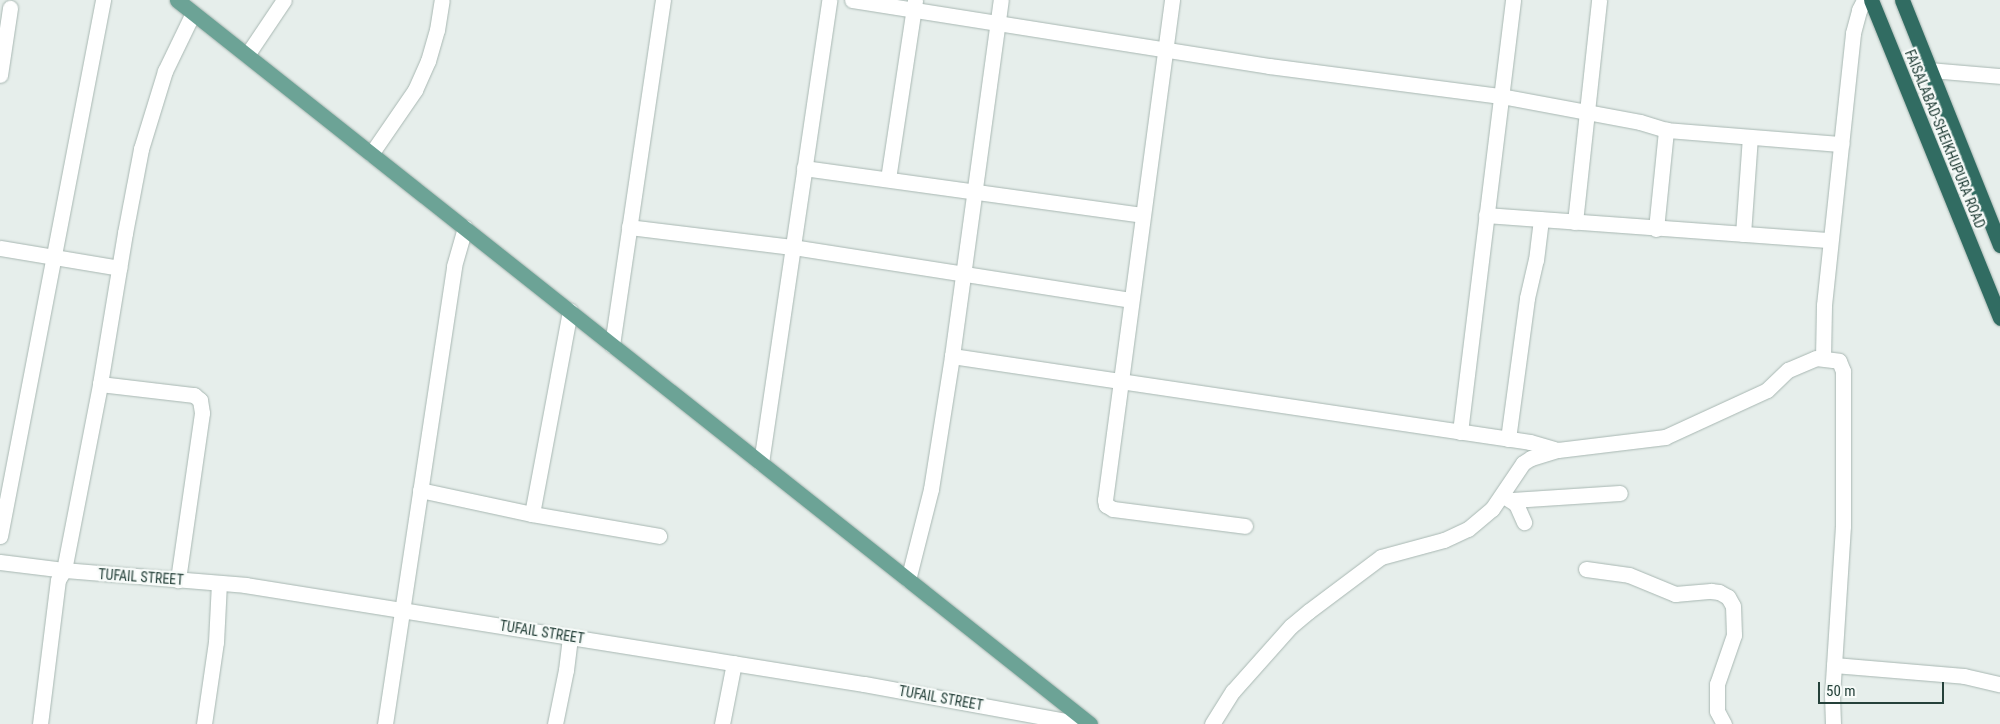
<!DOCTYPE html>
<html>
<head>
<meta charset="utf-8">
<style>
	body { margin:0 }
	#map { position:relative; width:2000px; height:724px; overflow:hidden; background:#e6eeeb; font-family:"Roboto Condensed",sans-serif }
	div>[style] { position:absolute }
	.roads { filter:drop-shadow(0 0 1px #a8b7b2) drop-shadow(0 0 1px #a8b7b2) }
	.minor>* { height:15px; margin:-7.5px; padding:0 7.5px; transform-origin:7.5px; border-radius:7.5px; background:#fff }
	.major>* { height:15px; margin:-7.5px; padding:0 7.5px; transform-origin:7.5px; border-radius:7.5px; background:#6ca396 }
	.highway>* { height:15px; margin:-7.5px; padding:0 7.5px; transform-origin:7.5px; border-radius:7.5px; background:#316c62 }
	span { translate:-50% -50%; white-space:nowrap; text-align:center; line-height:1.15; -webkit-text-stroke:4.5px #f7fbf9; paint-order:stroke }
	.street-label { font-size:14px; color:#25413a }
	.scale { position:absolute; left:1818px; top:682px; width:126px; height:22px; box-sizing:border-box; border:2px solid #25413a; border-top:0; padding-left:6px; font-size:15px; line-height:18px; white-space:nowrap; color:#25413a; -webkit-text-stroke:4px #f7fbf9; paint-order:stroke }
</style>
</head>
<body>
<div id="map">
	<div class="roads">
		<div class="minor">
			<div style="left:852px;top:0;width:422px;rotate:9deg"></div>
			<div style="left:1269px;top:66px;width:234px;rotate:7.4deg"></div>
			<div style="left:1501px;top:96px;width:141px;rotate:10.6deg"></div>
			<div style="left:1640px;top:122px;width:27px;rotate:17deg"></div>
			<div style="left:1666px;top:130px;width:176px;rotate:4.6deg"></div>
			<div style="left:1172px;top:0;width:504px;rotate:97.63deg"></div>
			<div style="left:1105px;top:500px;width:5px;rotate:79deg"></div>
			<div style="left:1106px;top:505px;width:8px;rotate:30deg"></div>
			<div style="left:1113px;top:509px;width:133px;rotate:7.3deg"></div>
			<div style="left:247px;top:55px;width:66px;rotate:-56.1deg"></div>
			<div style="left:1930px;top:70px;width:70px;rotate:4.9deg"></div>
			<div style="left:0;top:75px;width:68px;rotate:-81.5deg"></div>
			<div style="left:371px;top:154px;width:78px;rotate:-55.5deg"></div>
			<div style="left:415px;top:90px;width:32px;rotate:-66deg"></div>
			<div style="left:428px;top:61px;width:32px;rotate:-74deg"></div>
			<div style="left:437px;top:30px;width:30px;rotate:-81deg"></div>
			<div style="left:804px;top:168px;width:341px;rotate:7.9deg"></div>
			<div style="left:888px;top:179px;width:181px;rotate:-81.4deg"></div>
			<div style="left:1486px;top:215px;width:345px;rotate:4.2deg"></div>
			<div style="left:1575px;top:222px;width:223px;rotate:-83.8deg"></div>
			<div style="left:629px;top:227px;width:165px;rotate:7deg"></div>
			<div style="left:793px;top:247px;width:342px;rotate:8.9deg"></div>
			<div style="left:1656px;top:229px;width:100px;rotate:-84.2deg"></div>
			<div style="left:1743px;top:234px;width:97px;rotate:-85.9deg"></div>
			<div style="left:0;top:248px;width:121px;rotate:9.5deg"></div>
			<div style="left:612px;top:345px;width:349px;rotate:-81.6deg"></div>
			<div style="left:952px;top:356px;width:584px;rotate:8.46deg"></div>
			<div style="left:1530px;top:442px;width:25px;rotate:16deg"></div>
			<div style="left:1823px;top:358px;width:53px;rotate:-88.9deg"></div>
			<div style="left:1824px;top:305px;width:274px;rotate:-83.9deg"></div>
			<div style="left:1853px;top:33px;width:24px;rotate:-75deg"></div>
			<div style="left:1859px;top:10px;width:11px;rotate:-63deg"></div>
			<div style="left:100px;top:384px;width:95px;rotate:6.7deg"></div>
			<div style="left:194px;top:395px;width:8px;rotate:40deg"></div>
			<div style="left:200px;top:400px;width:13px;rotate:81deg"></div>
			<div style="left:202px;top:413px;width:169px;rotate:98.2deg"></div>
			<div style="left:1460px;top:432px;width:435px;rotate:-83deg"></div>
			<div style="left:1508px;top:439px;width:142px;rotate:-82.3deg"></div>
			<div style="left:1527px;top:298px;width:39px;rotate:-77deg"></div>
			<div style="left:1536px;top:260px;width:41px;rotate:-83deg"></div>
			<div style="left:761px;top:463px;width:468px;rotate:-81.6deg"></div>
			<div style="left:420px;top:490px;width:115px;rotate:12.1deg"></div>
			<div style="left:532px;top:514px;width:129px;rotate:9.8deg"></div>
			<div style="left:1505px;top:497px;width:13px;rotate:32deg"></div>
			<div style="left:1516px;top:504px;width:20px;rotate:66deg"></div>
			<div style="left:1512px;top:500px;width:108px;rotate:-3.7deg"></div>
			<div style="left:532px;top:514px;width:207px;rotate:-79.4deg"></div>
			<div style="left:0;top:536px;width:546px;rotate:-79.12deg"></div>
			<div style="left:0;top:562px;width:64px;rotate:7.1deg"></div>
			<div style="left:64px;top:570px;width:182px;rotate:4.7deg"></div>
			<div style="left:245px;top:585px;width:627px;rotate:9.09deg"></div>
			<div style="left:864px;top:684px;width:221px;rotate:10.4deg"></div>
			<div style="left:1586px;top:569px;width:43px;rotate:7.9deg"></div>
			<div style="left:1629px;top:575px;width:50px;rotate:22.4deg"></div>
			<div style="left:1675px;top:594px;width:36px;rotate:-5deg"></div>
			<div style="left:1711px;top:591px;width:8px;rotate:7deg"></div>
			<div style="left:1719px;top:592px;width:10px;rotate:29deg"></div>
			<div style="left:1728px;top:597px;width:10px;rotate:61deg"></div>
			<div style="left:1733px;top:606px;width:29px;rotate:88deg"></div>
			<div style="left:1734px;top:635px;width:52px;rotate:109.1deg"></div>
			<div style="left:1717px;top:684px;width:27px;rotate:90deg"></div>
			<div style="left:1717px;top:711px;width:15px;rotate:62deg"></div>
			<div style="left:908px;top:580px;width:94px;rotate:-75.8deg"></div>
			<div style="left:931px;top:489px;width:135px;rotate:-81deg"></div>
			<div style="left:952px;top:356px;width:359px;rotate:-82.2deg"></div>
			<div style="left:1834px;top:665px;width:130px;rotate:4.8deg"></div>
			<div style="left:1964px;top:676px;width:37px;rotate:13deg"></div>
			<div style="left:40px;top:724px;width:145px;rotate:-82.9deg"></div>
			<div style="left:58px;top:580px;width:12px;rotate:-59deg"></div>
			<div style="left:64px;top:570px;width:189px;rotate:-79deg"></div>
			<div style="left:100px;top:384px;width:153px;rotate:-80.6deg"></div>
			<div style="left:125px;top:233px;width:86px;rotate:-79.2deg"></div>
			<div style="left:141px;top:149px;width:82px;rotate:-72.9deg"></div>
			<div style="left:165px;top:71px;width:64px;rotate:-64.2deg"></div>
			<div style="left:204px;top:724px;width:83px;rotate:-81.7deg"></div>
			<div style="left:216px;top:642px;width:59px;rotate:-87.1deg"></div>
			<div style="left:385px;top:724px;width:463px;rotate:-81.4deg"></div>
			<div style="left:454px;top:266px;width:40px;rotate:-74deg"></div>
			<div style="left:555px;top:724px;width:55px;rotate:-78.5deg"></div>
			<div style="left:566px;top:670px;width:33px;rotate:-83deg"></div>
			<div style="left:722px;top:724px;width:62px;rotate:-78.9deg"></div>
			<div style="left:1212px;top:724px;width:39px;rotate:-58deg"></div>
			<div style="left:1233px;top:691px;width:87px;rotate:-48.3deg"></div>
			<div style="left:1291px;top:626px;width:23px;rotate:-40deg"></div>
			<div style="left:1309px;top:611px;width:90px;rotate:-36.9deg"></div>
			<div style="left:1381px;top:557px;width:65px;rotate:-15.1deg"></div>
			<div style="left:1444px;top:540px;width:26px;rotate:-25deg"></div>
			<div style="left:1468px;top:529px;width:31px;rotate:-40deg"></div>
			<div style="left:1492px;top:509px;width:55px;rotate:-56deg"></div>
			<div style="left:1523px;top:463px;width:9px;rotate:-32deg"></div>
			<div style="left:1531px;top:458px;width:28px;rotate:-17deg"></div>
			<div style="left:1558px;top:450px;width:108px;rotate:-6.9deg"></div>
			<div style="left:1665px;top:437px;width:112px;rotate:-24.7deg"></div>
			<div style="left:1767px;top:390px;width:29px;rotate:-44deg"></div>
			<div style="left:1788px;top:370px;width:30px;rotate:-23deg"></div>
			<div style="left:1816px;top:358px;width:23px;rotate:7deg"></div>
			<div style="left:1839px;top:361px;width:11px;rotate:68deg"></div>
			<div style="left:1843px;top:371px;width:155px;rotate:90deg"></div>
			<div style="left:1843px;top:526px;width:169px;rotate:93.7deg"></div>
			<div style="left:1832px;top:695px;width:29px;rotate:88deg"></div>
		</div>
		<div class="major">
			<div style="left:177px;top:0;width:1165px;rotate:38.41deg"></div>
		</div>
		<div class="highway">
			<div style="left:1871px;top:0;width:343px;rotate:67.9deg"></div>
			<div style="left:1902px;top:0;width:264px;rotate:68.2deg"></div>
		</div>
	</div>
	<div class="street-label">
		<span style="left:1945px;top:139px;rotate:68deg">FAISALABAD-SHEIKHUPURA ROAD</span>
		<span style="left:141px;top:577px;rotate:4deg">TUFAIL STREET</span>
		<span style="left:542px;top:632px;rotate:9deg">TUFAIL STREET</span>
		<span style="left:941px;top:698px;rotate:10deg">TUFAIL STREET</span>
	</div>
	<div class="scale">50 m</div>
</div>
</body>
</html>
